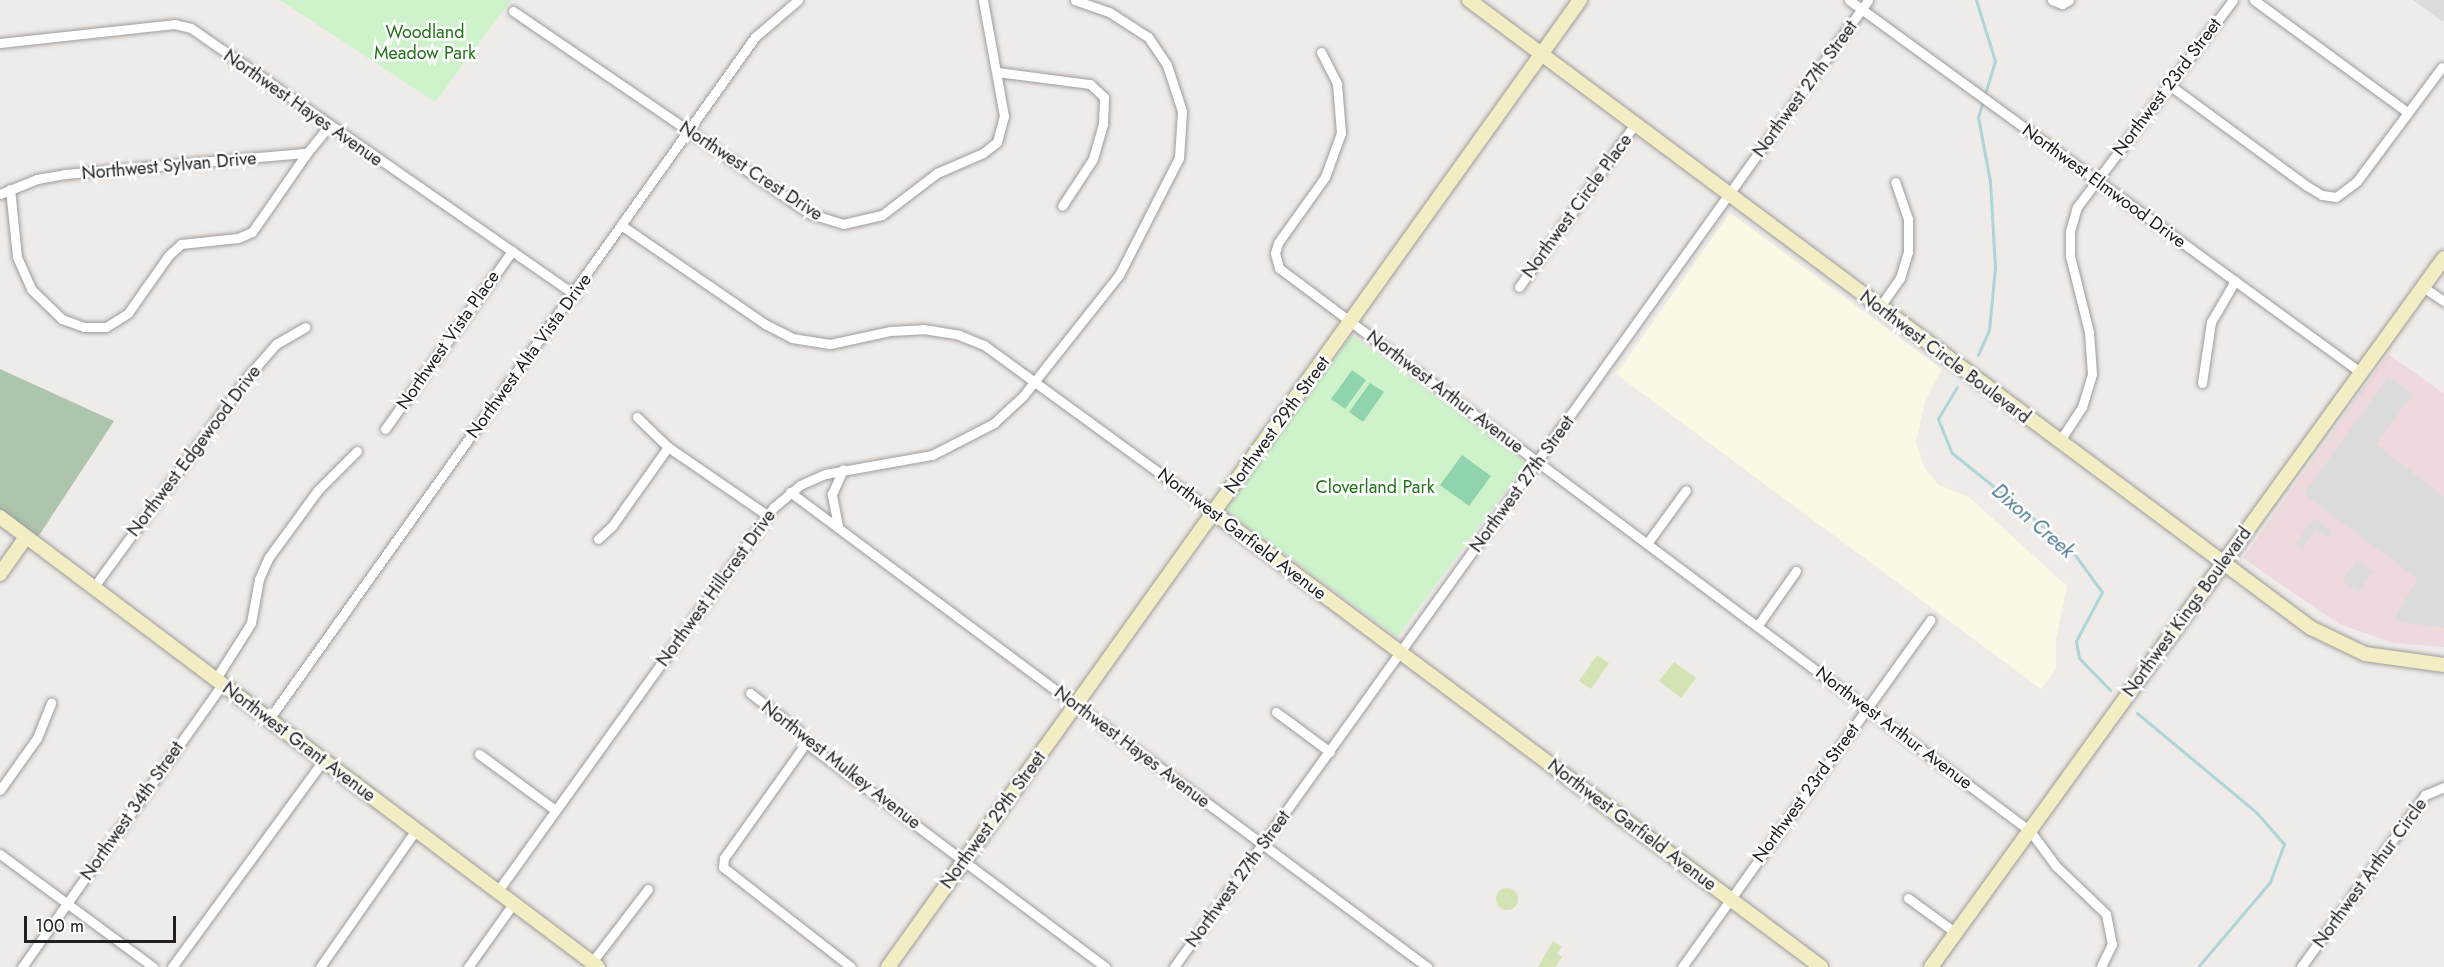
<!DOCTYPE html>
<html>
<head>
<meta charset="utf-8">
<style>
	body { margin:0 }
	#map { position:relative; width:2444px; height:967px; overflow:hidden; background:#efebe8; font-family:Jost,sans-serif }
	div>[style] { position:absolute }
	.commercial>* { inset:0; background:#eed9dc }
	.education>* { inset:0; background:#fbf8e5 }
	.grass>* { inset:0; background:#d3e3b4 }
	.round { border-radius:50% }
	.cemetery>* { inset:0; background:#acc5ac }
	.park>* { inset:0; background:#cef3cb }
	.pitch>* { inset:0; background:#90d4ae }
	.parking>* { inset:0; background:#dcdcdc }
	.stream>* { height:3px; margin:-1.5px; padding:0 1.5px; transform-origin:1.5px; border-radius:1.5px; background:#aed5d7 }
	.roads { filter:drop-shadow(0 0 2px #9d9d9d) drop-shadow(0 0 2px #9d9d9d) }
	.street>* { height:9px; margin:-4.5px; padding:0 4.5px; transform-origin:4.5px; border-radius:4.5px; background:#fff }
	.secondary>* { height:14px; margin:-7px; padding:0 7px; transform-origin:7px; border-radius:7px; background:#f2edc3 }
	span { translate:-50% -50%; white-space:nowrap; text-align:center; line-height:1.15; -webkit-text-stroke:5px #fff; paint-order:stroke }
	.park-label { font-size:18px; color:#21721a }
	.street-label { font-size:18px; color:#202020 }
	.water-label { font-size:20px; color:#4d798e; font-style:italic }
	.scale { position:absolute; left:24px; top:916px; width:152px; height:27px; box-sizing:border-box; border:3px solid #202020; border-top:0; padding-left:8px; font-size:18px; line-height:21px; white-space:nowrap; color:#202020; -webkit-text-stroke:4px #fff; paint-order:stroke }
</style>
</head>
<body>
<div id="map">
	<div class="commercial">
		<div style="clip-path:polygon(2388px 354px,2444px 394px,2444px 647px,2393px 643px,2339px 624px,2243px 558px)"></div>
	</div>
	<div class="education">
		<div style="clip-path:polygon(1730px 213px,1942px 369px,1925px 401px,1916px 442px,1924px 467px,1939px 485px,1969px 497px,2067px 586px,2056px 639px,2056px 669px,2041px 689px,1616px 374px)"></div>
	</div>
	<div class="grass">
		<div style="clip-path:polygon(1597px 655px,1609px 663px,1591px 689px,1579px 681px)"></div>
		<div style="clip-path:polygon(1674px 662px,1696px 678px,1681px 698px,1659px 681px)"></div>
		<div class="round" style="left:1496px;top:888px;width:22px;height:22px"></div>
		<div style="clip-path:polygon(1553px 941px,1562px 947px,1557px 953px,1562px 957px,1555px 967px,1538px 967px)"></div>
	</div>
	<div class="cemetery">
		<div style="clip-path:polygon(0 369px,114px 421px,38px 537px,0 509px)"></div>
	</div>
	<div class="park">
		<div style="clip-path:polygon(280px 0,511px 0,435px 102px)"></div>
		<div style="clip-path:polygon(1352px 335px,1526px 463px,1397px 637px,1226px 510px)"></div>
	</div>
	<div class="pitch">
		<div style="clip-path:polygon(1352px 370px,1366px 380px,1345px 409px,1331px 399px)"></div>
		<div style="clip-path:polygon(1370px 383px,1384px 392px,1363px 422px,1349px 412px)"></div>
		<div style="clip-path:polygon(1462px 455px,1491px 476px,1469px 506px,1440px 485px)"></div>
	</div>
	<div class="parking">
		<div style="clip-path:polygon(2413px 0,2444px 0,2444px 20px,2443px 22px)"></div>
		<div style="clip-path:polygon(2388px 377px,2413px 394px,2376px 444px,2444px 497px,2444px 628px,2401px 622px,2395px 617px,2418px 579px,2304px 494px)"></div>
		<div style="clip-path:polygon(2314px 518px,2332px 532px,2328px 538px,2316px 530px,2302px 549px,2295px 544px)"></div>
		<div style="clip-path:polygon(2357px 560px,2373px 572px,2358px 592px,2342px 580px)"></div>
	</div>
	<div class="stream">
		<div style="left:1976px;top:0;width:64px;rotate:72.7deg"></div>
		<div style="left:1995px;top:61px;width:59px;rotate:106.9deg"></div>
		<div style="left:1978px;top:117px;width:65px;rotate:79.4deg"></div>
		<div style="left:1990px;top:181px;width:86px;rotate:86.7deg"></div>
		<div style="left:1995px;top:267px;width:63px;rotate:95.4deg"></div>
		<div style="left:1989px;top:330px;width:27px;rotate:114deg"></div>
		<div style="left:1957px;top:387px;width:37px;rotate:121deg"></div>
		<div style="left:1938px;top:419px;width:37px;rotate:68deg"></div>
		<div style="left:1952px;top:453px;width:151px;rotate:38.8deg"></div>
		<div style="left:2070px;top:548px;width:54px;rotate:54deg"></div>
		<div style="left:2102px;top:592px;width:55px;rotate:118deg"></div>
		<div style="left:2076px;top:641px;width:17px;rotate:80deg"></div>
		<div style="left:2079px;top:658px;width:45px;rotate:45.9deg"></div>
		<div style="left:2137px;top:713px;width:155px;rotate:39.8deg"></div>
		<div style="left:2256px;top:812px;width:43px;rotate:48.8deg"></div>
		<div style="left:2284px;top:844px;width:40px;rotate:110.2deg"></div>
		<div style="left:2270px;top:882px;width:111px;rotate:130.3deg"></div>
	</div>
	<div class="roads">
		<div class="street">
			<div style="left:1849px;top:0;width:632px;rotate:36.05deg"></div>
			<div style="left:2052px;top:0;width:11px;rotate:22deg"></div>
			<div style="left:2062px;top:4px;width:8px;rotate:-30deg"></div>
			<div style="left:2254px;top:0;width:190px;rotate:36.2deg"></div>
			<div style="left:513px;top:11px;width:361px;rotate:34.3deg"></div>
			<div style="left:811px;top:214px;width:34px;rotate:17deg"></div>
			<div style="left:843px;top:224px;width:40px;rotate:-13deg"></div>
			<div style="left:882px;top:215px;width:69px;rotate:-37.4deg"></div>
			<div style="left:937px;top:173px;width:50px;rotate:-23.5deg"></div>
			<div style="left:983px;top:153px;width:18px;rotate:-38deg"></div>
			<div style="left:997px;top:142px;width:27px;rotate:-75deg"></div>
			<div style="left:1004px;top:116px;width:118px;rotate:-100.3deg"></div>
			<div style="left:0;top:43px;width:175px;rotate:-6.2deg"></div>
			<div style="left:174px;top:24px;width:17px;rotate:13deg"></div>
			<div style="left:191px;top:28px;width:468px;rotate:34.8deg"></div>
			<div style="left:1321px;top:52px;width:36px;rotate:63deg"></div>
			<div style="left:1337px;top:84px;width:49px;rotate:85.3deg"></div>
			<div style="left:1341px;top:133px;width:47px;rotate:110deg"></div>
			<div style="left:1325px;top:177px;width:81px;rotate:125.5deg"></div>
			<div style="left:1278px;top:243px;width:10px;rotate:107deg"></div>
			<div style="left:1275px;top:253px;width:16px;rotate:75deg"></div>
			<div style="left:1279px;top:268px;width:939px;rotate:36.86deg"></div>
			<div style="left:2030px;top:831px;width:44px;rotate:53.4deg"></div>
			<div style="left:2056px;top:866px;width:69px;rotate:43.8deg"></div>
			<div style="left:2106px;top:914px;width:31px;rotate:79deg"></div>
			<div style="left:2112px;top:944px;width:25px;rotate:116deg"></div>
			<div style="left:997px;top:72px;width:94px;rotate:7.4deg"></div>
			<div style="left:1090px;top:84px;width:19px;rotate:43deg"></div>
			<div style="left:1104px;top:97px;width:27px;rotate:92deg"></div>
			<div style="left:1103px;top:124px;width:36px;rotate:106deg"></div>
			<div style="left:1093px;top:159px;width:56px;rotate:123.4deg"></div>
			<div style="left:2168px;top:84px;width:172px;rotate:36.3deg"></div>
			<div style="left:2307px;top:186px;width:17px;rotate:31deg"></div>
			<div style="left:2322px;top:195px;width:14px;rotate:8deg"></div>
			<div style="left:2336px;top:197px;width:26px;rotate:-37deg"></div>
			<div style="left:2357px;top:181px;width:142px;rotate:-53.3deg"></div>
			<div style="left:10px;top:189px;width:68px;rotate:84.1deg"></div>
			<div style="left:17px;top:257px;width:35px;rotate:66deg"></div>
			<div style="left:31px;top:289px;width:43px;rotate:44.1deg"></div>
			<div style="left:62px;top:319px;width:23px;rotate:20deg"></div>
			<div style="left:84px;top:327px;width:22px"></div>
			<div style="left:106px;top:327px;width:26px;rotate:-32deg"></div>
			<div style="left:128px;top:313px;width:70px;rotate:-54.9deg"></div>
			<div style="left:168px;top:256px;width:18px;rotate:-43deg"></div>
			<div style="left:181px;top:244px;width:57px;rotate:-6deg"></div>
			<div style="left:238px;top:238px;width:15px;rotate:-23deg"></div>
			<div style="left:252px;top:232px;width:96px;rotate:-55.2deg"></div>
			<div style="left:0;top:194px;width:40px;rotate:-22deg"></div>
			<div style="left:37px;top:179px;width:28px;rotate:-10deg"></div>
			<div style="left:65px;top:174px;width:243px;rotate:-5deg"></div>
			<div style="left:307px;top:153px;width:33px;rotate:-51deg"></div>
			<div style="left:621px;top:225px;width:175px;rotate:34.5deg"></div>
			<div style="left:765px;top:324px;width:30px;rotate:27deg"></div>
			<div style="left:792px;top:338px;width:38px;rotate:9deg"></div>
			<div style="left:830px;top:344px;width:61px;rotate:-12.2deg"></div>
			<div style="left:890px;top:331px;width:33px;rotate:-3deg"></div>
			<div style="left:923px;top:329px;width:36px;rotate:9deg"></div>
			<div style="left:959px;top:335px;width:27px;rotate:22deg"></div>
			<div style="left:984px;top:345px;width:285px;rotate:36.1deg"></div>
			<div style="left:1519px;top:287px;width:200px;rotate:-54.6deg"></div>
			<div style="left:2423px;top:287px;width:25px;rotate:34deg"></div>
			<div style="left:1879px;top:308px;width:37px;rotate:-55deg"></div>
			<div style="left:1900px;top:278px;width:27px;rotate:-73deg"></div>
			<div style="left:1908px;top:252px;width:33px;rotate:-90deg"></div>
			<div style="left:1908px;top:219px;width:39px;rotate:-109deg"></div>
			<div style="left:2202px;top:383px;width:62px;rotate:-81.6deg"></div>
			<div style="left:2211px;top:322px;width:48px;rotate:-59.7deg"></div>
			<div style="left:637px;top:417px;width:43px;rotate:44.1deg"></div>
			<div style="left:668px;top:447px;width:120px;rotate:34.5deg"></div>
			<div style="left:385px;top:429px;width:219px;rotate:-54.5deg"></div>
			<div style="left:2059px;top:442px;width:42px;rotate:-56.7deg"></div>
			<div style="left:2082px;top:407px;width:34px;rotate:-73deg"></div>
			<div style="left:2092px;top:374px;width:42px;rotate:-94.1deg"></div>
			<div style="left:2089px;top:332px;width:78px;rotate:-104deg"></div>
			<div style="left:2070px;top:256px;width:25px;rotate:-90deg"></div>
			<div style="left:2070px;top:231px;width:25px;rotate:-74deg"></div>
			<div style="left:2077px;top:207px;width:259px;rotate:-53deg"></div>
			<div style="left:790px;top:492px;width:795px;rotate:36.71deg"></div>
			<div style="left:838px;top:526px;width:33px;rotate:-101deg"></div>
			<div style="left:832px;top:494px;width:27px;rotate:-66deg"></div>
			<div style="left:598px;top:539px;width:19px;rotate:-43deg"></div>
			<div style="left:612px;top:526px;width:97px;rotate:-54.7deg"></div>
			<div style="left:1648px;top:542px;width:64px;rotate:-53.8deg"></div>
			<div style="left:93px;top:588px;width:264px;rotate:-53.8deg"></div>
			<div style="left:249px;top:375px;width:41px;rotate:-48.9deg"></div>
			<div style="left:276px;top:344px;width:34px;rotate:-30deg"></div>
			<div style="left:1758px;top:625px;width:66px;rotate:-54.9deg"></div>
			<div style="left:215px;top:680px;width:67px;rotate:-57.7deg"></div>
			<div style="left:251px;top:623px;width:45px;rotate:-79.7deg"></div>
			<div style="left:259px;top:579px;width:24px;rotate:-66deg"></div>
			<div style="left:269px;top:557px;width:83px;rotate:-53.8deg"></div>
			<div style="left:318px;top:490px;width:55px;rotate:-45deg"></div>
			<div style="left:750px;top:693px;width:61px;rotate:37.6deg"></div>
			<div style="left:798px;top:730px;width:15px;rotate:58deg"></div>
			<div style="left:806px;top:743px;width:374px;rotate:36.8deg"></div>
			<div style="left:1276px;top:712px;width:67px;rotate:36.5deg"></div>
			<div style="left:269px;top:719px;width:837px;rotate:-54.53deg"></div>
			<div style="left:755px;top:37px;width:57px;rotate:-40.7deg"></div>
			<div style="left:806px;top:743px;width:141px;rotate:125.5deg"></div>
			<div style="left:724px;top:858px;width:9px;rotate:96deg"></div>
			<div style="left:723px;top:867px;width:162px;rotate:38deg"></div>
			<div style="left:479px;top:754px;width:93px;rotate:36.3deg"></div>
			<div style="left:0;top:790px;width:64px;rotate:-54.6deg"></div>
			<div style="left:37px;top:738px;width:38px;rotate:-68deg"></div>
			<div style="left:0;top:854px;width:190px;rotate:36.4deg"></div>
			<div style="left:497px;top:892px;width:474px;rotate:-54.3deg"></div>
			<div style="left:774px;top:507px;width:34px;rotate:-40deg"></div>
			<div style="left:800px;top:485px;width:27px;rotate:-24deg"></div>
			<div style="left:825px;top:474px;width:109px;rotate:-10.1deg"></div>
			<div style="left:932px;top:455px;width:70px;rotate:-27.3deg"></div>
			<div style="left:994px;top:423px;width:40px;rotate:-43deg"></div>
			<div style="left:1023px;top:396px;width:154px;rotate:-51.6deg"></div>
			<div style="left:1119px;top:275px;width:131px;rotate:-62.9deg"></div>
			<div style="left:1179px;top:158px;width:47px;rotate:-86.3deg"></div>
			<div style="left:1182px;top:111px;width:48px;rotate:-108.1deg"></div>
			<div style="left:1167px;top:65px;width:34px;rotate:-124deg"></div>
			<div style="left:1148px;top:37px;width:46px;rotate:-147.3deg"></div>
			<div style="left:1109px;top:12px;width:36px;rotate:-161deg"></div>
			<div style="left:1908px;top:898px;width:59px;rotate:36.1deg"></div>
			<div style="left:592px;top:962px;width:92px;rotate:-52.5deg"></div>
			<div style="left:22px;top:967px;width:346px;rotate:-54.7deg"></div>
			<div style="left:172px;top:967px;width:255px;rotate:-53.8deg"></div>
			<div style="left:320px;top:967px;width:167px;rotate:-55deg"></div>
			<div style="left:468px;top:967px;width:77px;rotate:-54.5deg"></div>
			<div style="left:1174px;top:967px;width:1190px;rotate:-54.33deg"></div>
			<div style="left:1682px;top:967px;width:427px;rotate:-54.4deg"></div>
			<div style="left:2301px;top:967px;width:212px;rotate:-54.2deg"></div>
			<div style="left:2425px;top:795px;width:21px;rotate:-23deg"></div>
		</div>
		<div class="secondary">
			<div style="left:1469px;top:0;width:1050px;rotate:36.72deg"></div>
			<div style="left:2311px;top:628px;width:60px;rotate:25.7deg"></div>
			<div style="left:2365px;top:654px;width:80px;rotate:7.9deg"></div>
			<div style="left:1214px;top:513px;width:758px;rotate:36.79deg"></div>
			<div style="left:0;top:517px;width:748px;rotate:36.96deg"></div>
			<div style="left:0;top:574px;width:45px;rotate:-54.9deg"></div>
			<div style="left:888px;top:967px;width:1189px;rotate:-54.41deg"></div>
			<div style="left:1931px;top:967px;width:875px;rotate:-54.11deg"></div>
		</div>
	</div>
	<div class="park-label">
		<span style="left:425px;top:43px">Woodland<br>Meadow Park</span>
		<span style="left:1375px;top:487px">Cloverland Park</span>
	</div>
	<div class="street-label">
		<span style="left:2167px;top:87px;rotate:-53deg">Northwest 23rd Street</span>
		<span style="left:1805px;top:89px;rotate:-54deg">Northwest 27th Street</span>
		<span style="left:303px;top:108px;rotate:35deg">Northwest Hayes Avenue</span>
		<span style="left:169px;top:166px;rotate:-5deg">Northwest Sylvan Drive</span>
		<span style="left:751px;top:171px;rotate:33deg">Northwest Crest Drive</span>
		<span style="left:2104px;top:186px;rotate:36deg">Northwest Elmwood Drive</span>
		<span style="left:1577px;top:206px;rotate:-54deg">Northwest Circle Place</span>
		<span style="left:448px;top:340px;rotate:-55deg">Northwest Vista Place</span>
		<span style="left:529px;top:356px;rotate:-54deg">Northwest Alta Vista Drive</span>
		<span style="left:1945px;top:357px;rotate:37deg">Northwest Circle Boulevard</span>
		<span style="left:1445px;top:392px;rotate:37deg">Northwest Arthur Avenue</span>
		<span style="left:1277px;top:425px;rotate:-54deg">Northwest 29th Street</span>
		<span style="left:194px;top:451px;rotate:-53deg">Northwest Edgewood Drive</span>
		<span style="left:1522px;top:484px;rotate:-54deg">Northwest 27th Street</span>
		<span style="left:1242px;top:534px;rotate:37deg">Northwest Garfield Avenue</span>
		<span style="left:716px;top:588px;rotate:-54deg">Northwest Hillcrest Drive</span>
		<span style="left:2187px;top:612px;rotate:-54deg">Northwest Kings Boulevard</span>
		<span style="left:1894px;top:728px;rotate:37deg">Northwest Arthur Avenue</span>
		<span style="left:299px;top:742px;rotate:37deg">Northwest Grant Avenue</span>
		<span style="left:1132px;top:747px;rotate:37deg">Northwest Hayes Avenue</span>
		<span style="left:841px;top:765px;rotate:38deg">Northwest Mulkey Avenue</span>
		<span style="left:1806px;top:793px;rotate:-54deg">Northwest 23rd Street</span>
		<span style="left:132px;top:811px;rotate:-55deg">Northwest 34th Street</span>
		<span style="left:993px;top:820px;rotate:-54deg">Northwest 29th Street</span>
		<span style="left:1632px;top:825px;rotate:37deg">Northwest Garfield Avenue</span>
		<span style="left:2370px;top:873px;rotate:-54deg">Northwest Arthur Circle</span>
		<span style="left:1238px;top:879px;rotate:-54deg">Northwest 27th Street</span>
	</div>
	<div class="water-label">
		<span style="left:2033px;top:521px;rotate:41deg">Dixon Creek</span>
	</div>
	<div class="scale">100 m</div>
</div>
</body>
</html>
